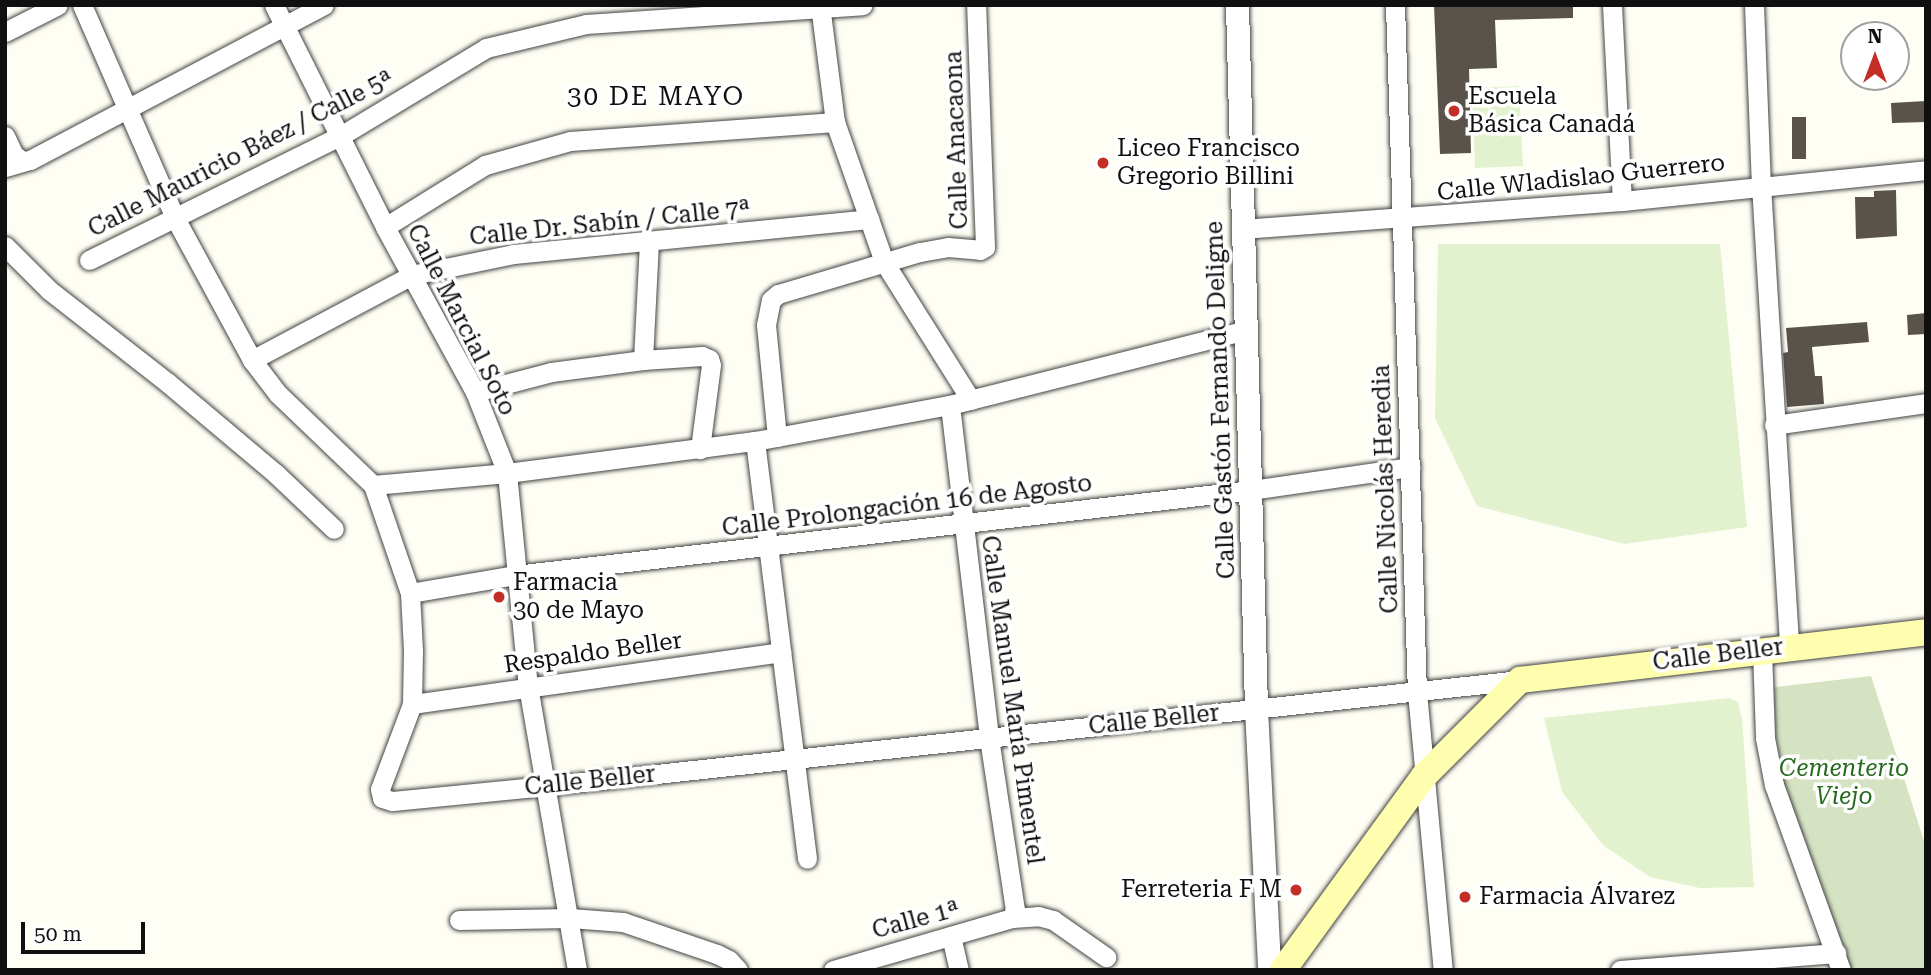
<!DOCTYPE html>
<html>
<head>
<meta charset="utf-8">
<style>
	body { margin:0 }
	#map { position:relative; width:1931px; height:975px; overflow:hidden; background:#fffef4; font-family:"Roboto Serif",serif }
	div>[style] { position:absolute }
	.cemetery>* { inset:0; background:#d5e3c3 }
	.pitch>* { inset:0; background:#e2f2ce }
	.building>* { inset:0; background:#59534c }
	.roads { filter:drop-shadow(0 0 2px #434343) drop-shadow(0 0 2px #434343) }
	.minor>* { height:19px; margin:-9.5px; padding:0 9.5px; transform-origin:9.5px; border-radius:9.5px; background:#fff }
	.tertiary>* { height:23px; margin:-11.5px; padding:0 11.5px; transform-origin:11.5px; border-radius:11.5px; background:#fff }
	.secondary>* { height:26px; margin:-13px; padding:0 13px; transform-origin:13px; border-radius:13px; background:#fffeaf }
	.dots>* { width:19px; height:19px; translate:-50% -50%; box-sizing:border-box; border:4px solid #fff; border-radius:50% }
	span { translate:-50% -50%; white-space:nowrap; text-align:center; line-height:1.15; -webkit-text-stroke:7px #fff; paint-order:stroke }
	.poi-label { font-size:24px; color:#101010 }
	.left { translate:0 -50%; text-align:left }
	.right { translate:-100% -50%; text-align:right }
	.street-label { font-size:24px; color:#101010 }
	.park-label { font-size:24px; color:#276a1f; font-style:italic }
	.neighbourhood-label { font-size:26px; color:#101010; letter-spacing:2px }
	.frame { position:absolute; inset:0; border:7px solid #101010; pointer-events:none }
	.north { position:absolute; left:1840px; top:21px; width:70px; height:70px; box-sizing:border-box; background:#fff; border:2px solid #9f9f9f; border-radius:50%; rotate:0deg; font-size:19px; font-weight:700; line-height:28px; text-align:center; color:#101010 }
	.north::after { content:''; display:block; margin:auto; width:24px; height:32px; background:#c32e26; clip-path:polygon(50% 0,100% 100%,50% 72%,0 100%) }
	.scale { position:absolute; left:21px; top:922px; width:124px; height:32px; box-sizing:border-box; border:4px solid #101010; border-top:0; padding-left:9px; font-size:21px; line-height:24px; white-space:nowrap; color:#101010; -webkit-text-stroke:5px #fff; paint-order:stroke }
</style>
</head>
<body>
<div id="map">
	<div class="cemetery">
		<div style="clip-path:polygon(1871px 676px,1926px 847px,1926px 970px,1846px 970px,1786px 797px,1768px 688px)"></div>
	</div>
	<div class="pitch">
		<div style="clip-path:polygon(1519px 86px,1523px 166px,1475px 168px,1472px 88px)"></div>
		<div style="clip-path:polygon(1438px 244px,1720px 244px,1747px 527px,1624px 544px,1477px 506px,1435px 418px)"></div>
		<div style="clip-path:polygon(1729px 698px,1738px 702px,1742px 719px,1754px 887px,1700px 888px,1650px 877px,1604px 846px,1562px 792px,1544px 718px)"></div>
	</div>
	<div class="building">
		<div style="clip-path:polygon(1434px 5px,1573px 5px,1573px 18px,1495px 20px,1497px 68px,1469px 69px,1471px 153px,1440px 154px)"></div>
		<div style="clip-path:polygon(1926px 101px,1926px 122px,1892px 123px,1891px 103px)"></div>
		<div style="clip-path:polygon(1792px 117px,1806px 117px,1806px 159px,1792px 159px)"></div>
		<div style="clip-path:polygon(1896px 190px,1897px 236px,1856px 239px,1855px 197px,1874px 197px,1874px 191px)"></div>
		<div style="clip-path:polygon(1926px 313px,1926px 334px,1908px 335px,1907px 315px)"></div>
		<div style="clip-path:polygon(1867px 322px,1869px 342px,1812px 347px,1815px 376px,1822px 376px,1824px 404px,1787px 407px,1783px 353px,1788px 352px,1786px 328px)"></div>
	</div>
	<div class="roads">
		<div class="minor">
			<div style="left:82px;top:5px;width:232px;rotate:66.4deg"></div>
			<div style="left:175px;top:218px;width:162px;rotate:61.5deg"></div>
			<div style="left:252px;top:360px;width:43px;rotate:52.6deg"></div>
			<div style="left:278px;top:394px;width:132px;rotate:43.8deg"></div>
			<div style="left:373px;top:485px;width:114px;rotate:71.1deg"></div>
			<div style="left:410px;top:593px;width:58px;rotate:87deg"></div>
			<div style="left:413px;top:651px;width:53px;rotate:91.1deg"></div>
			<div style="left:412px;top:704px;width:91px;rotate:110.6deg"></div>
			<div style="left:380px;top:789px;width:9px;rotate:77deg"></div>
			<div style="left:382px;top:798px;width:10px;rotate:17deg"></div>
			<div style="left:392px;top:801px;width:155px;rotate:-5.6deg"></div>
			<div style="left:546px;top:786px;width:980px;rotate:-6.21deg"></div>
			<div style="left:274px;top:5px;width:248px;rotate:63.4deg"></div>
			<div style="left:385px;top:227px;width:188px;rotate:61.4deg"></div>
			<div style="left:475px;top:392px;width:87px;rotate:68.4deg"></div>
			<div style="left:507px;top:473px;width:214px;rotate:84.4deg"></div>
			<div style="left:528px;top:686px;width:288px;rotate:80.2deg"></div>
			<div style="left:820px;top:5px;width:118px;rotate:82.7deg"></div>
			<div style="left:835px;top:122px;width:148px;rotate:70.7deg"></div>
			<div style="left:884px;top:262px;width:163px;rotate:57.8deg"></div>
			<div style="left:1395px;top:5px;width:687px;rotate:88.17deg"></div>
			<div style="left:1417px;top:692px;width:279px;rotate:84.7deg"></div>
			<div style="left:1612px;top:5px;width:196px;rotate:87.1deg"></div>
			<div style="left:1754px;top:5px;width:180px;rotate:87.8deg"></div>
			<div style="left:1761px;top:185px;width:462px;rotate:86.5deg"></div>
			<div style="left:5px;top:32px;width:59px;rotate:-27deg"></div>
			<div style="left:5px;top:136px;width:21px;rotate:65deg"></div>
			<div style="left:14px;top:155px;width:9px;rotate:36deg"></div>
			<div style="left:5px;top:167px;width:26px;rotate:-16deg"></div>
			<div style="left:30px;top:160px;width:332px;rotate:-27.8deg"></div>
			<div style="left:385px;top:227px;width:118px;rotate:-31.8deg"></div>
			<div style="left:485px;top:165px;width:88px;rotate:-15.8deg"></div>
			<div style="left:570px;top:141px;width:266px;rotate:-4.1deg"></div>
			<div style="left:1241px;top:229px;width:382px;rotate:-4.2deg"></div>
			<div style="left:1622px;top:201px;width:306px;rotate:-5.8deg"></div>
			<div style="left:5px;top:246px;width:62px;rotate:45deg"></div>
			<div style="left:49px;top:290px;width:151px;rotate:38deg"></div>
			<div style="left:168px;top:383px;width:140px;rotate:40.1deg"></div>
			<div style="left:275px;top:473px;width:81px;rotate:43.5deg"></div>
			<div style="left:89px;top:260px;width:282px;rotate:-26.3deg"></div>
			<div style="left:342px;top:135px;width:168px;rotate:-31.1deg"></div>
			<div style="left:486px;top:48px;width:103px;rotate:-13.5deg"></div>
			<div style="left:586px;top:24px;width:277px;rotate:-3.9deg"></div>
			<div style="left:252px;top:360px;width:181px;rotate:-28deg"></div>
			<div style="left:412px;top:275px;width:103px;rotate:-11.7deg"></div>
			<div style="left:513px;top:254px;width:358px;rotate:-5.6deg"></div>
			<div style="left:643px;top:360px;width:117px;rotate:-87.1deg"></div>
			<div style="left:475px;top:392px;width:79px;rotate:-14.7deg"></div>
			<div style="left:551px;top:372px;width:93px;rotate:-7.4deg"></div>
			<div style="left:643px;top:360px;width:59px;rotate:-3.9deg"></div>
			<div style="left:702px;top:356px;width:8px;rotate:23deg"></div>
			<div style="left:709px;top:359px;width:6px;rotate:72deg"></div>
			<div style="left:711px;top:365px;width:85px;rotate:97.5deg"></div>
			<div style="left:950px;top:405px;width:335px;rotate:83.3deg"></div>
			<div style="left:989px;top:738px;width:173px;rotate:81.4deg"></div>
			<div style="left:1015px;top:909px;width:9px;rotate:108deg"></div>
			<div style="left:1774px;top:425px;width:154px;rotate:-8.2deg"></div>
			<div style="left:777px;top:437px;width:113px;rotate:-95.6deg"></div>
			<div style="left:766px;top:325px;width:25px;rotate:-79deg"></div>
			<div style="left:771px;top:300px;width:9px;rotate:-41deg"></div>
			<div style="left:778px;top:294px;width:148px;rotate:-16.5deg"></div>
			<div style="left:920px;top:252px;width:28px;rotate:-10deg"></div>
			<div style="left:948px;top:247px;width:32px;rotate:5deg"></div>
			<div style="left:980px;top:250px;width:6px;rotate:-31deg"></div>
			<div style="left:985px;top:247px;width:242px;rotate:-92.1deg"></div>
			<div style="left:755px;top:441px;width:421px;rotate:82.9deg"></div>
			<div style="left:373px;top:485px;width:135px;rotate:-5.1deg"></div>
			<div style="left:507px;top:473px;width:250px;rotate:-7.4deg"></div>
			<div style="left:755px;top:441px;width:198px;rotate:-10.5deg"></div>
			<div style="left:950px;top:405px;width:302px;rotate:-14.2deg"></div>
			<div style="left:410px;top:593px;width:107px;rotate:-9.7deg"></div>
			<div style="left:515px;top:575px;width:741px;rotate:-6.59deg"></div>
			<div style="left:1251px;top:490px;width:161px;rotate:-8.2deg"></div>
			<div style="left:1762px;top:650px;width:88px;rotate:88deg"></div>
			<div style="left:1765px;top:738px;width:48px;rotate:79.2deg"></div>
			<div style="left:1774px;top:785px;width:197px;rotate:70.1deg"></div>
			<div style="left:412px;top:704px;width:373px;rotate:-8deg"></div>
			<div style="left:459px;top:920px;width:111px;rotate:-1deg"></div>
			<div style="left:570px;top:918px;width:53px;rotate:4.3deg"></div>
			<div style="left:623px;top:922px;width:99px;rotate:18.8deg"></div>
			<div style="left:717px;top:954px;width:13px;rotate:27deg"></div>
			<div style="left:729px;top:960px;width:13px;rotate:48deg"></div>
			<div style="left:951px;top:936px;width:35px;rotate:77deg"></div>
			<div style="left:833px;top:970px;width:186px;rotate:-16.2deg"></div>
			<div style="left:1012px;top:918px;width:26px;rotate:-4deg"></div>
			<div style="left:1038px;top:916px;width:16px;rotate:15deg"></div>
			<div style="left:1053px;top:920px;width:65px;rotate:34.9deg"></div>
			<div style="left:1620px;top:970px;width:217px;rotate:-4.5deg"></div>
		</div>
		<div class="tertiary">
			<div style="left:1237px;top:5px;width:704px;rotate:88.45deg"></div>
			<div style="left:1256px;top:709px;width:261px;rotate:87.1deg"></div>
		</div>
		<div class="secondary">
			<div style="left:1283px;top:970px;width:240px;rotate:-54deg"></div>
			<div style="left:1424px;top:776px;width:136px;rotate:-45deg"></div>
			<div style="left:1520px;top:680px;width:409px;rotate:-6.7deg"></div>
		</div>
	</div>
	<div class="dots">
		<div style="left:1454px;top:111px;background:#c32e26"></div>
		<div style="left:1103px;top:163px;background:#c32e26"></div>
		<div style="left:499px;top:597px;background:#c32e26"></div>
		<div style="left:1296px;top:890px;background:#c32e26"></div>
		<div style="left:1465px;top:897px;background:#c32e26"></div>
	</div>
	<div class="poi-label">
		<span class="left" style="left:1468px;top:111px">Escuela<br>Básica Canadá</span>
		<span class="left" style="left:1117px;top:163px">Liceo Francisco<br>Gregorio Billini</span>
		<span class="left" style="left:513px;top:597px">Farmacia<br>30 de Mayo</span>
		<span class="right" style="left:1282px;top:890px">Ferreteria F M</span>
		<span class="left" style="left:1479px;top:897px">Farmacia Álvarez</span>
	</div>
	<div class="street-label">
		<span style="left:957px;top:140px;rotate:-92deg">Calle Anacaona</span>
		<span style="left:241px;top:154px;rotate:-27deg">Calle Mauricio Báez / Calle 5ª</span>
		<span style="left:1581px;top:178px;rotate:-6deg">Calle Wladislao Guerrero</span>
		<span style="left:610px;top:223px;rotate:-6deg">Calle Dr. Sabín / Calle 7ª</span>
		<span style="left:461px;top:320px;rotate:63deg">Calle Marcial Soto</span>
		<span style="left:1221px;top:400px;rotate:-92deg">Calle Gastón Fernando Deligne</span>
		<span style="left:1386px;top:489px;rotate:-92deg">Calle Nicolás Heredia</span>
		<span style="left:907px;top:506px;rotate:-7deg">Calle Prolongación 16 de Agosto</span>
		<span style="left:593px;top:653px;rotate:-8deg">Respaldo Beller</span>
		<span style="left:1718px;top:655px;rotate:-7deg">Calle Beller</span>
		<span style="left:1012px;top:700px;rotate:82deg">Calle Manuel María Pimentel</span>
		<span style="left:1154px;top:720px;rotate:-6deg">Calle Beller</span>
		<span style="left:590px;top:781px;rotate:-6deg">Calle Beller</span>
		<span style="left:916px;top:920px;rotate:-15deg">Calle 1ª</span>
	</div>
	<div class="park-label">
		<span style="left:1844px;top:783px">Cementerio<br>Viejo</span>
	</div>
	<div class="neighbourhood-label">
		<span style="left:656px;top:97px">30 DE MAYO</span>
	</div>
	<div class="frame"></div>
	<div class="north">N</div>
	<div class="scale">50 m</div>
</div>
</body>
</html>
